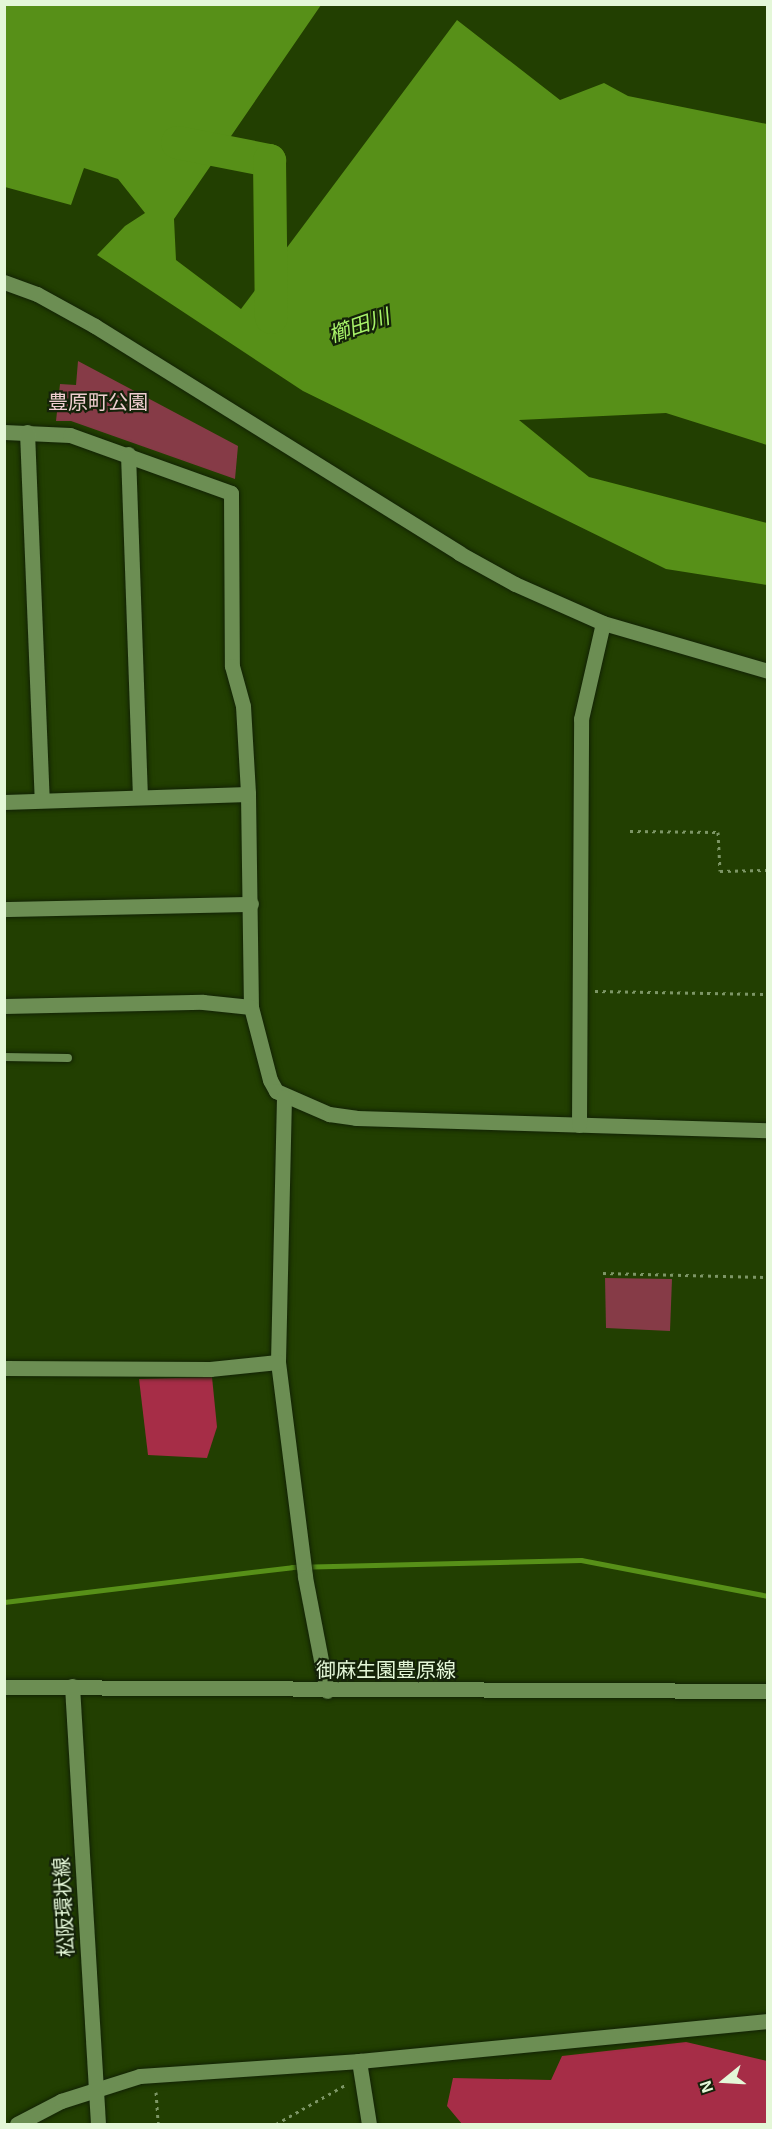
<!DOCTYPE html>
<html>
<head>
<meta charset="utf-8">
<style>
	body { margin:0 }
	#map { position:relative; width:772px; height:2129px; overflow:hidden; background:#223f01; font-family:Arial,"Noto Sans JP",sans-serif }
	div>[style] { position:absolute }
	.green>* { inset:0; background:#863b47 }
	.forest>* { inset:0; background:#a62d47 }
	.water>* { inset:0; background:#579018 }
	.stream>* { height:5px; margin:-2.5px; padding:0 2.5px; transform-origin:2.5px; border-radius:2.5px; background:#579018 }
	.river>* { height:33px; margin:-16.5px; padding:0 16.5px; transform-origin:16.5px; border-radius:16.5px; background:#579018 }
	.path>* { height:3px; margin-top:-1.5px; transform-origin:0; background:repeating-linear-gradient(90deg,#7d9666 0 3px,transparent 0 7.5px) }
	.roads { filter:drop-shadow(0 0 2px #122205) drop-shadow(0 0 2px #122205) }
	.service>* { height:8px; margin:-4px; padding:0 4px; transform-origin:4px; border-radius:4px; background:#6c8e53 }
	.minor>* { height:15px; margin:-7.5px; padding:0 7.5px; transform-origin:7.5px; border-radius:7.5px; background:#6c8e53 }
	.secondary>* { height:15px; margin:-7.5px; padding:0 7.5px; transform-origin:7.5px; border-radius:7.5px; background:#6c8e53 }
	span { translate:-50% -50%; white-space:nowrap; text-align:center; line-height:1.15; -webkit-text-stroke:4.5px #142209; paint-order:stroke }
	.park-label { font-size:20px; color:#eecdcf }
	.street-label { font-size:20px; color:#e4f7d8 }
	.water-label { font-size:21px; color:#a9f46a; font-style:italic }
	.frame { position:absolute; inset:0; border:6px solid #e4f7d8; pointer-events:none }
	.north { position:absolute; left:694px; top:2051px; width:60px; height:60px; -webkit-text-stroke:4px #142209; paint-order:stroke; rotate:252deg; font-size:16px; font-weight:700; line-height:24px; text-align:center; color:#e4f7d8 }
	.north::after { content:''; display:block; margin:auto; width:21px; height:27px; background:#e4f7d8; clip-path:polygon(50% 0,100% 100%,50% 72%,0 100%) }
</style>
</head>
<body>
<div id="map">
	<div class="green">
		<div style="clip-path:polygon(78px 361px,238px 446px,235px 479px,71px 421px,56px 421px,60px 384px,76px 385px)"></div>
		<div style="clip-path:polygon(605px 1278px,672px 1279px,670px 1331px,606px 1328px)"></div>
	</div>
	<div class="forest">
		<div style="clip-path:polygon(212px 1377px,217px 1427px,207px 1458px,148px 1455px,139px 1379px)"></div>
		<div style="clip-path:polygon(686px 2042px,767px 2061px,767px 2124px,462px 2124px,447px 2106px,453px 2078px,551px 2080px,562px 2056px)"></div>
	</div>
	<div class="water">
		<div style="clip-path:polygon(4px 5px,321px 5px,174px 219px,176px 260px,241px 309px,457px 20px,560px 100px,604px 83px,628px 96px,767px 124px,767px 445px,666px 413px,519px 420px,589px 477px,767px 523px,767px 585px,666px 569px,303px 391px,97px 255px,125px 226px,145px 213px,118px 179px,84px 168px,71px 205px,5px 187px)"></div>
	</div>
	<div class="stream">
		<div style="left:4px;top:1602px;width:290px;rotate:-6.9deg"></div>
		<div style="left:292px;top:1567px;width:289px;rotate:-1.4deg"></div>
		<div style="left:581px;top:1560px;width:190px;rotate:10.9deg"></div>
	</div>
	<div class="river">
		<div style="left:177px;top:142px;width:94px;rotate:11.1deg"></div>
		<div style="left:269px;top:160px;width:157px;rotate:89.3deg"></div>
	</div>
	<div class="path">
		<div style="left:630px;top:831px;width:88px;rotate:0.7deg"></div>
		<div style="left:718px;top:832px;width:39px;rotate:87deg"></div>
		<div style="left:720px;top:871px;width:48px;rotate:-1.2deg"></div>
		<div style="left:595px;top:991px;width:173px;rotate:1deg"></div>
		<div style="left:603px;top:1273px;width:165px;rotate:1.4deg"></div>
		<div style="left:156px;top:2092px;width:32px;rotate:86deg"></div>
		<div style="left:276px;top:2124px;width:81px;rotate:-29.4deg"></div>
	</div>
	<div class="roads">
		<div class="service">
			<div style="left:4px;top:1057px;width:64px;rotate:0.9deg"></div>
		</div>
		<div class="minor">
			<div style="left:4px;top:282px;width:35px;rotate:20deg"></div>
			<div style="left:37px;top:294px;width:66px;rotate:28.9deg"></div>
			<div style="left:95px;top:326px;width:429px;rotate:31.9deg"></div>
			<div style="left:459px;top:553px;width:64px;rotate:29deg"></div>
			<div style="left:515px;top:584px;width:96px;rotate:23.9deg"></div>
			<div style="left:603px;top:623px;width:172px;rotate:16.2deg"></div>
			<div style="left:4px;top:432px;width:66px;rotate:2.6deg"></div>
			<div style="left:70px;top:435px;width:171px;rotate:19.8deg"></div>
			<div style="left:231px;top:493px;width:173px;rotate:89.7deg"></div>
			<div style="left:232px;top:666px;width:41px;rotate:74.6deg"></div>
			<div style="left:243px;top:706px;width:88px;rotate:86.7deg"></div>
			<div style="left:248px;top:794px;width:213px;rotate:89.2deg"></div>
			<div style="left:251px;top:1007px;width:75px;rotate:75.4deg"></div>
			<div style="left:270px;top:1080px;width:13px;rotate:61deg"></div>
			<div style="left:276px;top:1091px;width:58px;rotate:23.5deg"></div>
			<div style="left:329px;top:1114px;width:27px;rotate:8deg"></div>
			<div style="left:356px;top:1118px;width:412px;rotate:1.7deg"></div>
			<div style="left:27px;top:432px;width:367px;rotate:87.7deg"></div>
			<div style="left:128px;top:454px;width:342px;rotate:88deg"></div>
			<div style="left:4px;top:802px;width:244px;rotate:-1.9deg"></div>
			<div style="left:4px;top:909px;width:247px;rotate:-1.2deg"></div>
			<div style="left:4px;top:1006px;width:199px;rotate:-1.2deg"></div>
			<div style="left:203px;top:1002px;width:48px;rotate:5.9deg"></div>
			<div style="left:284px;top:1097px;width:265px;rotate:91.3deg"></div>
			<div style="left:278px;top:1362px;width:217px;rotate:82.8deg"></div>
			<div style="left:305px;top:1577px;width:116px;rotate:79.1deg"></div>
			<div style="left:579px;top:1125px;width:406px;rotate:-89.7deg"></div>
			<div style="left:581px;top:719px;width:98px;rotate:-77.1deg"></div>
			<div style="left:4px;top:1368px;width:206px;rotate:0.3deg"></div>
			<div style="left:210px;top:1369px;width:68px;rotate:-5.9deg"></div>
			<div style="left:359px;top:2061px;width:64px;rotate:81deg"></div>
			<div style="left:17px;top:2124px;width:50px;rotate:-27.6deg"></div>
			<div style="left:61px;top:2101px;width:83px;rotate:-17.6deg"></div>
			<div style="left:140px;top:2076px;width:220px;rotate:-3.9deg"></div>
			<div style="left:359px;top:2061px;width:411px;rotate:-5.6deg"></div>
		</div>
		<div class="secondary">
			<div style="left:72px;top:1686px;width:439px;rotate:86.6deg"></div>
			<div style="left:4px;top:1687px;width:764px;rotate:0.3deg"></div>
		</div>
	</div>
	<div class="park-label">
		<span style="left:98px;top:402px">豊原町公園</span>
	</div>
	<div class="street-label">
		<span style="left:386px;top:1670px">御麻生園豊原線</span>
		<span style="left:64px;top:1907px;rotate:-93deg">松阪環状線</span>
	</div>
	<div class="water-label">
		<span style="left:359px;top:326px;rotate:-19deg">櫛田川</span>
	</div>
	<div class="frame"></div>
	<div class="north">N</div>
</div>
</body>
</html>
